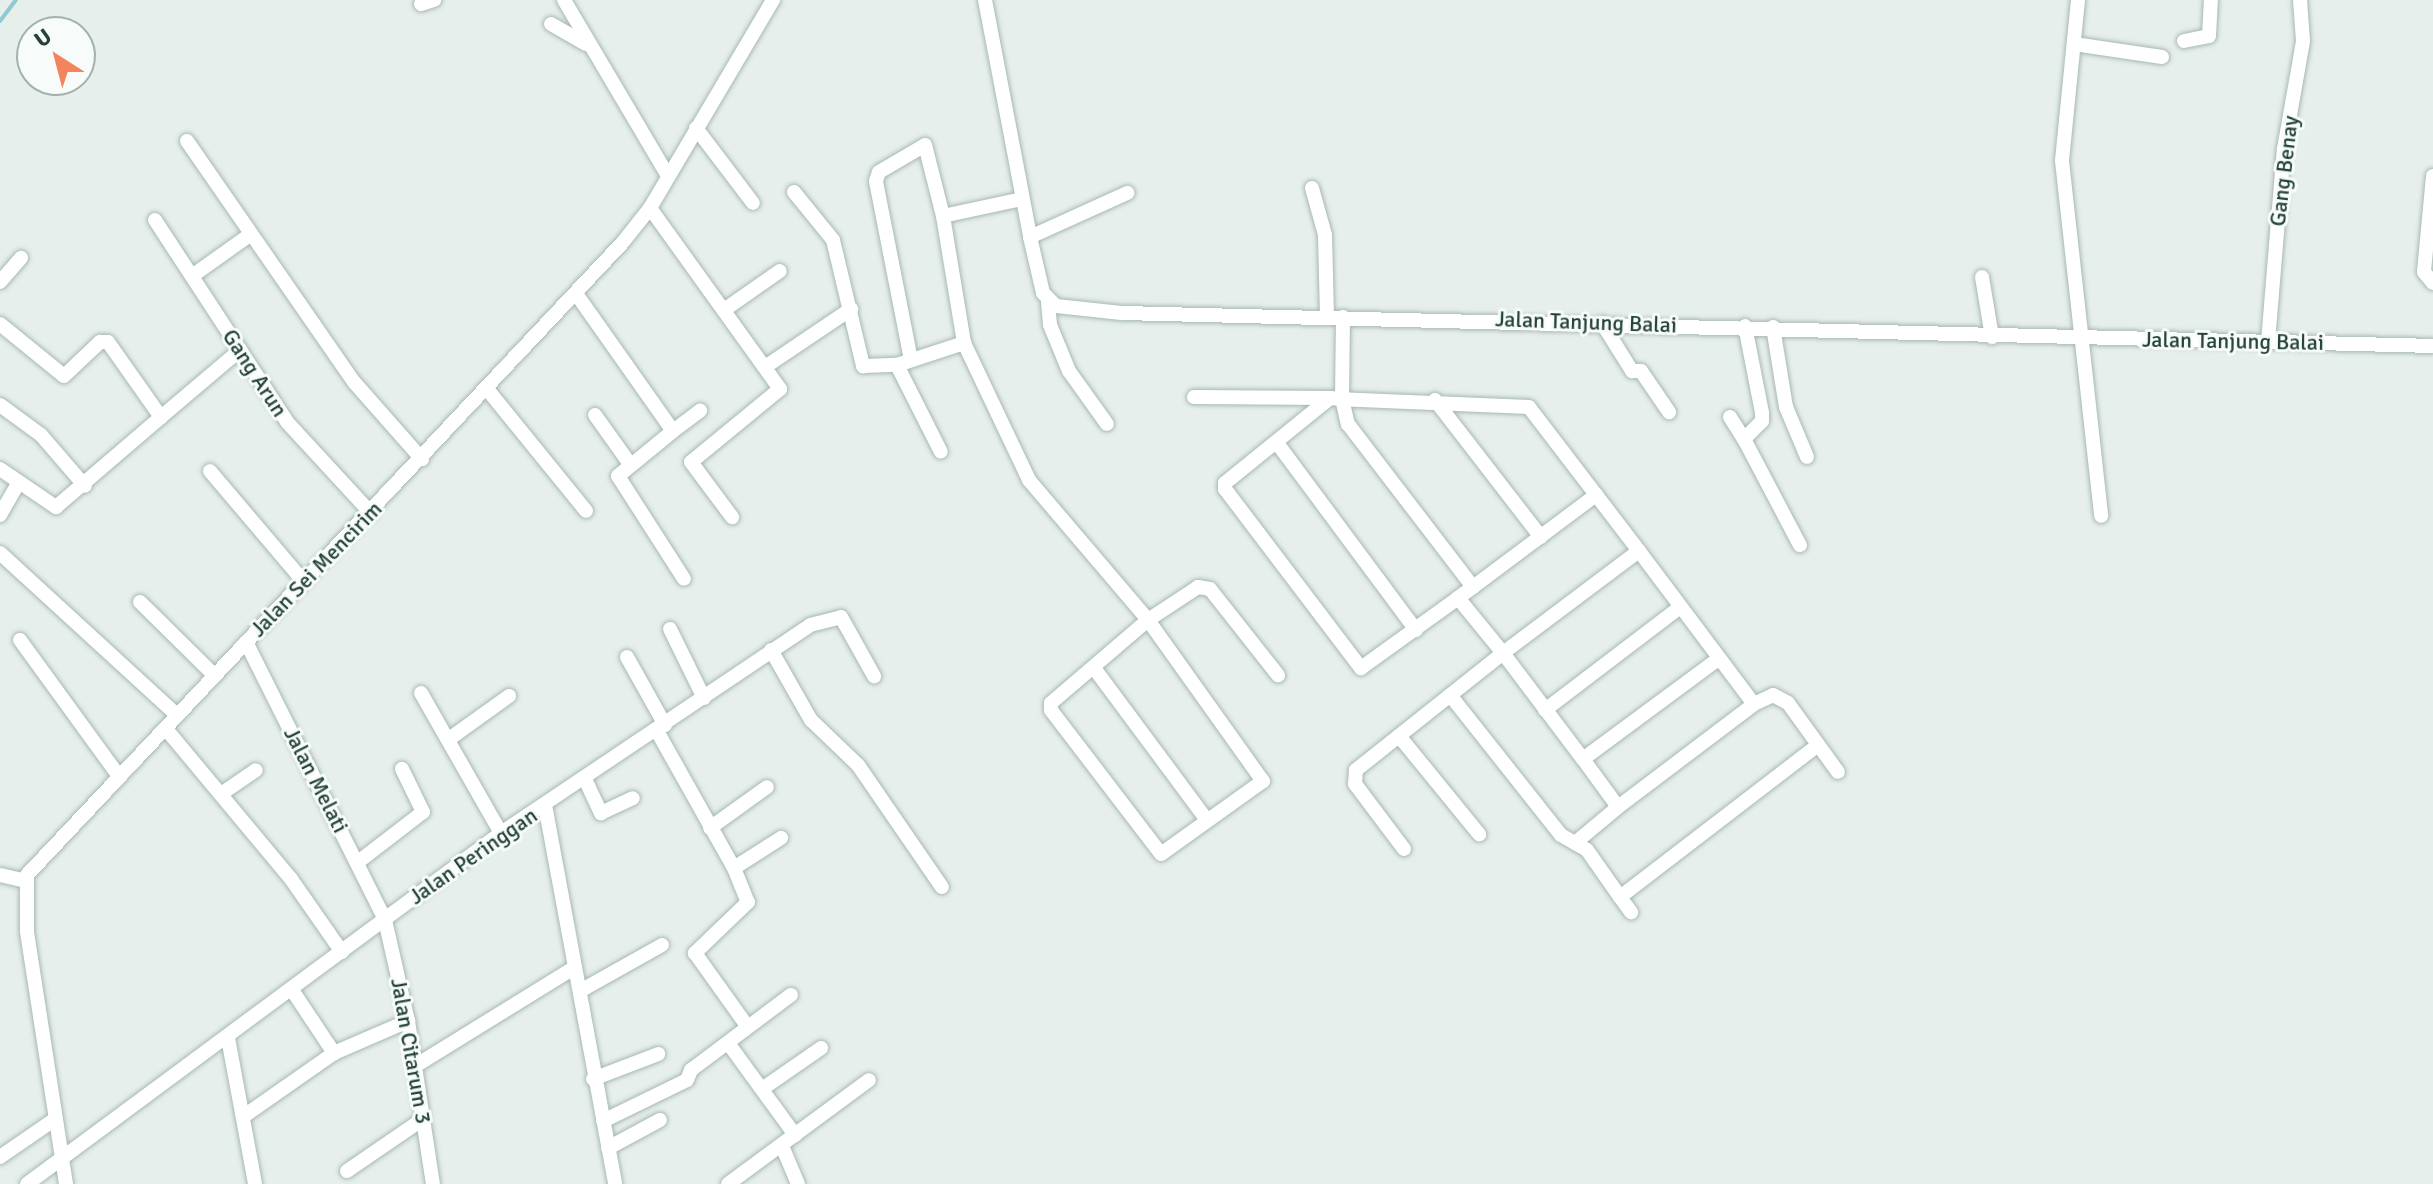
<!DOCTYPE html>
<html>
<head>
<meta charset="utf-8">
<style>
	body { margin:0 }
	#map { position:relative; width:2433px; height:1184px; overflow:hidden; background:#e6efeb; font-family:Signika,sans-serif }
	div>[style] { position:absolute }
	.stream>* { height:4px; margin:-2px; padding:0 2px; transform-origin:2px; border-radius:2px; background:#8ec9d4 }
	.roads { filter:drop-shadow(0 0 2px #a8b8b2) drop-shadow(0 0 2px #a8b8b2) }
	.minor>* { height:14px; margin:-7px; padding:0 7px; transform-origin:7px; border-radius:7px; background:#fff }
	span { translate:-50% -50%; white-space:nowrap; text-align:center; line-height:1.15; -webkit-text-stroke:6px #f7fbf9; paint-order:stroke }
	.street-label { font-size:22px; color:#24423a }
	.north { position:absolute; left:16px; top:16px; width:80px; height:80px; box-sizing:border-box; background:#f7fbf9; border:2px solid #a3b1ad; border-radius:50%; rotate:324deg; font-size:22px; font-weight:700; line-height:32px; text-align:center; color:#24423a }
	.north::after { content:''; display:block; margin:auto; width:28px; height:36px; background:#f4845f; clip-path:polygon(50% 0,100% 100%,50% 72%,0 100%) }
</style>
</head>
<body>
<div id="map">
	<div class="stream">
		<div style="left:0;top:21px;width:26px;rotate:-53deg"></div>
	</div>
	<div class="roads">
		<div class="minor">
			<div style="left:564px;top:0;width:204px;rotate:59.4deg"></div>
			<div style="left:985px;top:0;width:241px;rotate:79.2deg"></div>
			<div style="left:1030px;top:237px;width:57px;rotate:76.9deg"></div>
			<div style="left:1043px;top:293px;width:18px;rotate:45deg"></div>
			<div style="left:1056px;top:306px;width:66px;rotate:6.1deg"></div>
			<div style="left:1122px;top:313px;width:1311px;rotate:1.44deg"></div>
			<div style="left:2078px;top:0;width:162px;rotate:95.7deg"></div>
			<div style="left:2062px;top:161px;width:357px;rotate:83.7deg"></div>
			<div style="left:421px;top:4px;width:14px;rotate:-17deg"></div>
			<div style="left:551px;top:24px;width:40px;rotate:29.7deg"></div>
			<div style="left:2184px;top:41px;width:25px;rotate:-11deg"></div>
			<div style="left:2209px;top:36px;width:36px;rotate:-87deg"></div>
			<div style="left:2074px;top:44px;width:89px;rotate:8.4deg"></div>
			<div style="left:696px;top:128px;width:94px;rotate:52.8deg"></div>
			<div style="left:187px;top:141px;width:293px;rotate:55.3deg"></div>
			<div style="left:354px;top:382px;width:103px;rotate:48.6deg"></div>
			<div style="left:2433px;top:176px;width:96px;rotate:95.4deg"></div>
			<div style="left:2424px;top:272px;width:14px;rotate:51deg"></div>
			<div style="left:1312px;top:188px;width:49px;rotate:74.5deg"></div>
			<div style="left:1325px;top:235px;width:82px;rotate:88.6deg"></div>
			<div style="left:794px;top:192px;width:62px;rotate:50.9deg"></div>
			<div style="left:833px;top:240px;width:130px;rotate:76.6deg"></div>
			<div style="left:863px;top:366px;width:34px;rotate:-2deg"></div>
			<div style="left:897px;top:365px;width:71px;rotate:-18.2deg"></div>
			<div style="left:1022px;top:199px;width:81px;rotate:167.9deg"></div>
			<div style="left:943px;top:216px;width:129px;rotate:80.6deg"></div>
			<div style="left:964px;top:343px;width:152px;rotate:64.6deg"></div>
			<div style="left:1029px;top:480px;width:184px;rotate:49.6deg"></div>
			<div style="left:1148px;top:620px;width:198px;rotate:54.5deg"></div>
			<div style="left:1263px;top:781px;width:125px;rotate:144.4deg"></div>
			<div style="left:1161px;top:854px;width:181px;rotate:-127.4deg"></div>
			<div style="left:1051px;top:710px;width:7px;rotate:-90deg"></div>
			<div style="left:1051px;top:703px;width:128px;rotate:-40.6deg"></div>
			<div style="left:1148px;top:620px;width:60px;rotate:-33.4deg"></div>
			<div style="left:1198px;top:587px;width:12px;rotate:9deg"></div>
			<div style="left:1210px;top:589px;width:110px;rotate:51.7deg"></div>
			<div style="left:650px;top:208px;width:223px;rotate:54.3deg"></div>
			<div style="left:780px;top:389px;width:115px;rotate:140.6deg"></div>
			<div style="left:691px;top:462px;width:69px;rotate:53.3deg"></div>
			<div style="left:155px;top:220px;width:241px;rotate:56.8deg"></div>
			<div style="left:287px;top:422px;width:124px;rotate:47.3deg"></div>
			<div style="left:1030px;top:237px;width:107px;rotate:-24.4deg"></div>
			<div style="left:192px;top:276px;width:72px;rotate:-35.4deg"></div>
			<div style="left:1982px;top:277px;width:61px;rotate:80.5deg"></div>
			<div style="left:0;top:282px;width:32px;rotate:-49deg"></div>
			<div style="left:577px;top:295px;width:166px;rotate:54.8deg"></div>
			<div style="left:673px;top:431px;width:71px;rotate:140.7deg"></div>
			<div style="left:618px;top:476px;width:122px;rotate:57.3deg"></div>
			<div style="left:1048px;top:302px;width:23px;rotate:85deg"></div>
			<div style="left:1050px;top:325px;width:50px;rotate:67.6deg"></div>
			<div style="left:1069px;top:371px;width:65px;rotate:54.4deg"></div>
			<div style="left:724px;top:310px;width:68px;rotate:-34.9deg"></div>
			<div style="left:1343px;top:317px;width:82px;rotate:90.7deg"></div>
			<div style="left:1342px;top:399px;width:12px;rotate:-175deg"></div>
			<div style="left:1330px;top:398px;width:135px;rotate:141deg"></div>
			<div style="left:1225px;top:483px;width:6px;rotate:90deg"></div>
			<div style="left:1225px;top:489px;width:225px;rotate:52.8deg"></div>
			<div style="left:1361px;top:668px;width:120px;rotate:-35.8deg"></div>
			<div style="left:1602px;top:323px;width:57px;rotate:58deg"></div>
			<div style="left:1632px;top:371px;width:9px"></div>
			<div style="left:1641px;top:371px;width:50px;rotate:55.7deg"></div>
			<div style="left:0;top:324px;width:82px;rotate:39.1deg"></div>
			<div style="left:64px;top:376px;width:50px;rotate:-43.4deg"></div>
			<div style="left:100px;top:342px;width:8px"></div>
			<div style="left:108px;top:342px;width:92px;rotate:54.8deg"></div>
			<div style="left:161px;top:417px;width:104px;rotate:-40.3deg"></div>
			<div style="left:1745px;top:326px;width:89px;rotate:78.9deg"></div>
			<div style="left:1762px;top:413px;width:8px;rotate:90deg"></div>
			<div style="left:1762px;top:421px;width:25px;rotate:135deg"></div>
			<div style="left:1744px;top:439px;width:120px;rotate:62.2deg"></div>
			<div style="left:1773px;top:327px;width:81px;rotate:80.8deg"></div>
			<div style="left:1786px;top:407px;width:54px;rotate:67.2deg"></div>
			<div style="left:2268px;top:342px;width:194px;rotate:-85.3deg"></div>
			<div style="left:2284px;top:149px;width:110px;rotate:-80deg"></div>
			<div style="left:2303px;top:41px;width:41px;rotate:-94.2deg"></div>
			<div style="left:911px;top:360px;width:182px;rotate:-101.1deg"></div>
			<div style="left:876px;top:181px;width:9px;rotate:-72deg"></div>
			<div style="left:879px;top:172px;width:53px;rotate:-30.4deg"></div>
			<div style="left:925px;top:145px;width:73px;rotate:75.8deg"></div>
			<div style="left:897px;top:365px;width:97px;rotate:63.2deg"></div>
			<div style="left:765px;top:367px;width:104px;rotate:-34deg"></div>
			<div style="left:487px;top:389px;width:157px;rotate:50.9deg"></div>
			<div style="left:1194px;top:397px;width:136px;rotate:0.4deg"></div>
			<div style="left:1435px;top:400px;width:173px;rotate:52.3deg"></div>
			<div style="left:0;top:405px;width:51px;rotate:36.2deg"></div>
			<div style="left:41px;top:435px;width:67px;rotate:49.2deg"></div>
			<div style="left:595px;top:415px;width:60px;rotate:54.5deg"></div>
			<div style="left:1730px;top:417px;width:26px;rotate:58deg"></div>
			<div style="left:673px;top:431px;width:34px;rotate:-37deg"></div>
			<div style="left:1277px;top:443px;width:233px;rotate:53.4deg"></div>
			<div style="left:0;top:469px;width:68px;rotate:34.2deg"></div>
			<div style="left:56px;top:507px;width:138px;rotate:-40.6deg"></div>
			<div style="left:210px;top:471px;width:145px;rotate:49.7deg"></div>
			<div style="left:0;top:515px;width:38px;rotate:-60deg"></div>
			<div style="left:1639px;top:551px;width:191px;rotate:53.1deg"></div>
			<div style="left:0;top:553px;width:240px;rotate:42.5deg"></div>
			<div style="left:1473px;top:587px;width:154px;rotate:-36.8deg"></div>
			<div style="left:140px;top:602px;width:104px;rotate:44.6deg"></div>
			<div style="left:670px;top:629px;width:77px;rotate:63.8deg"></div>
			<div style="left:20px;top:640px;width:167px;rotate:54deg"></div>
			<div style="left:246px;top:642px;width:311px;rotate:63.4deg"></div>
			<div style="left:385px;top:920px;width:104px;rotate:77.2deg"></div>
			<div style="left:408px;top:1021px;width:165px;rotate:81.3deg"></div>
			<div style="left:771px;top:650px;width:81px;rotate:60.3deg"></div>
			<div style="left:811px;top:720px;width:65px;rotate:43.8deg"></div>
			<div style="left:858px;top:765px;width:148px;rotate:55.5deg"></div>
			<div style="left:627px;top:657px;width:78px;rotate:60.8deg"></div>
			<div style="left:1094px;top:668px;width:189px;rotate:53.4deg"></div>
			<div style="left:421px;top:693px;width:161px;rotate:60.3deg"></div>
			<div style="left:1450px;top:695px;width:179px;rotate:51.6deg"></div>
			<div style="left:1561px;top:835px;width:30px;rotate:30deg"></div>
			<div style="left:1587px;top:850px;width:57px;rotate:54.9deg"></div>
			<div style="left:1620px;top:897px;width:248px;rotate:-37.5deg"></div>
			<div style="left:1545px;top:710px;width:170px;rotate:-37.3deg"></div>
			<div style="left:166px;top:729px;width:195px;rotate:50.2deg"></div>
			<div style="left:291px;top:879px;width:89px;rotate:55.1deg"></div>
			<div style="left:657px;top:731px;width:157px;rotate:60.7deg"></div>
			<div style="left:734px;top:868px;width:56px;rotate:-32.6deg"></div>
			<div style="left:1399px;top:736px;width:127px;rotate:50.8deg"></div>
			<div style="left:449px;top:739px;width:74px;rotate:-35.6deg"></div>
			<div style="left:1583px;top:759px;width:59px;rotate:53.9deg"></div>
			<div style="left:1618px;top:807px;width:171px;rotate:-37.1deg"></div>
			<div style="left:1754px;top:704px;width:21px;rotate:-25deg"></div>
			<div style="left:1773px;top:695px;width:17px;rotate:28deg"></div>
			<div style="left:1788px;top:703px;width:85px;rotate:54.1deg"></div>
			<div style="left:585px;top:779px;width:38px;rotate:65deg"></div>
			<div style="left:601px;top:813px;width:35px;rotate:-25deg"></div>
			<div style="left:221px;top:794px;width:42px;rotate:-34.4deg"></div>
			<div style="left:545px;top:805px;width:385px;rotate:79.5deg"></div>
			<div style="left:710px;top:828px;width:70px;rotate:-35.7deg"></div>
			<div style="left:1575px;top:843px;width:56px;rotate:-39.9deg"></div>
			<div style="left:1404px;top:849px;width:81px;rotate:-127deg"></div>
			<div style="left:1355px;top:784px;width:14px;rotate:-86deg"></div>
			<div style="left:1356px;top:770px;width:188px;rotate:-38.5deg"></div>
			<div style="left:1503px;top:653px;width:170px;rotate:-36.9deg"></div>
			<div style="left:1639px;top:551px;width:181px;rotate:-127.4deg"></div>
			<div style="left:1529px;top:407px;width:187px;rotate:-177.6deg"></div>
			<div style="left:1342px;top:399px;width:26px;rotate:77deg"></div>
			<div style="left:1348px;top:424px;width:205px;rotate:52.5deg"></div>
			<div style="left:1473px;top:587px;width:19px;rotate:144deg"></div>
			<div style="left:1458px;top:598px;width:71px;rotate:50.7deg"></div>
			<div style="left:1503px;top:653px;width:133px;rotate:53deg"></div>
			<div style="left:1583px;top:759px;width:168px;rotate:-36.5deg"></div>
			<div style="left:358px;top:862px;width:82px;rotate:-37.6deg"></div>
			<div style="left:423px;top:812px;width:48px;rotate:-116deg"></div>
			<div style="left:734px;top:868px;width:37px;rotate:68deg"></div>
			<div style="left:748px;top:902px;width:74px;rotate:136.1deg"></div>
			<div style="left:695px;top:953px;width:90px;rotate:54.5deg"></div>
			<div style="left:0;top:875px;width:26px;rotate:13deg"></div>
			<div style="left:1620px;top:897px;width:19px;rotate:54deg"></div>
			<div style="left:292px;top:990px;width:76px;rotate:56.3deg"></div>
			<div style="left:580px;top:991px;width:94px;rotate:-29.3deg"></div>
			<div style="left:228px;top:1038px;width:148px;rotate:79.5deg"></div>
			<div style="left:728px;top:1043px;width:114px;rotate:53.9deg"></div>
			<div style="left:415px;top:1066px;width:188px;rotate:-31.7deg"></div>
			<div style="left:593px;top:1079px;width:70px;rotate:-21deg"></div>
			<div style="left:762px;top:1089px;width:72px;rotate:-34.8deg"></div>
			<div style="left:244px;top:1116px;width:110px;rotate:-35deg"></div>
			<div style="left:334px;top:1053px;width:81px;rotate:-23.4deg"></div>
			<div style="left:603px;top:1121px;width:93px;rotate:-26deg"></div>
			<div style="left:687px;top:1080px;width:11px;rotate:-68deg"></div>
			<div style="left:691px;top:1070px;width:125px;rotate:-36.9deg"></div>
			<div style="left:782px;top:1146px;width:41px;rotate:67.2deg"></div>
			<div style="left:608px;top:1148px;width:59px;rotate:-28.3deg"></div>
			<div style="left:0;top:1157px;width:67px;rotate:-34.6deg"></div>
			<div style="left:347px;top:1171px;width:92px;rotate:-34.4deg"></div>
			<div style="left:27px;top:1184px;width:590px;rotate:-36.52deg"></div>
			<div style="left:501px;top:833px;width:372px;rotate:-33.9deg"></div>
			<div style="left:810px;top:625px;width:32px;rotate:-14deg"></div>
			<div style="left:841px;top:617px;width:68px;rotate:60.8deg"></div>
			<div style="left:66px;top:1184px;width:256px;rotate:-98.8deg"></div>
			<div style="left:27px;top:931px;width:56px;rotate:-90deg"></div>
			<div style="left:27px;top:875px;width:869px;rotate:-46.72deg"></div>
			<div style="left:623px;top:242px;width:43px;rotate:-51.5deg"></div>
			<div style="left:650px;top:208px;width:242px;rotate:-59.4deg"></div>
			<div style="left:728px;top:1184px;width:175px;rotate:-36.4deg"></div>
		</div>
	</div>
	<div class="street-label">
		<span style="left:2284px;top:171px;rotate:-83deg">Gang Benay</span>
		<span style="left:1586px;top:322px;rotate:2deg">Jalan Tanjung Balai</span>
		<span style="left:2233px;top:341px;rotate:1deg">Jalan Tanjung Balai</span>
		<span style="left:255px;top:373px;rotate:57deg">Gang Arun</span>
		<span style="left:316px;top:569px;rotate:-46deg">Jalan Sei Mencirim</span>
		<span style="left:316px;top:780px;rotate:63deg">Jalan Melati</span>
		<span style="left:473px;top:856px;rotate:-35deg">Jalan Peringgan</span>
		<span style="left:411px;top:1051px;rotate:80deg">Jalan Citarum 3</span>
	</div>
	<div class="north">U</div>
</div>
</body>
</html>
